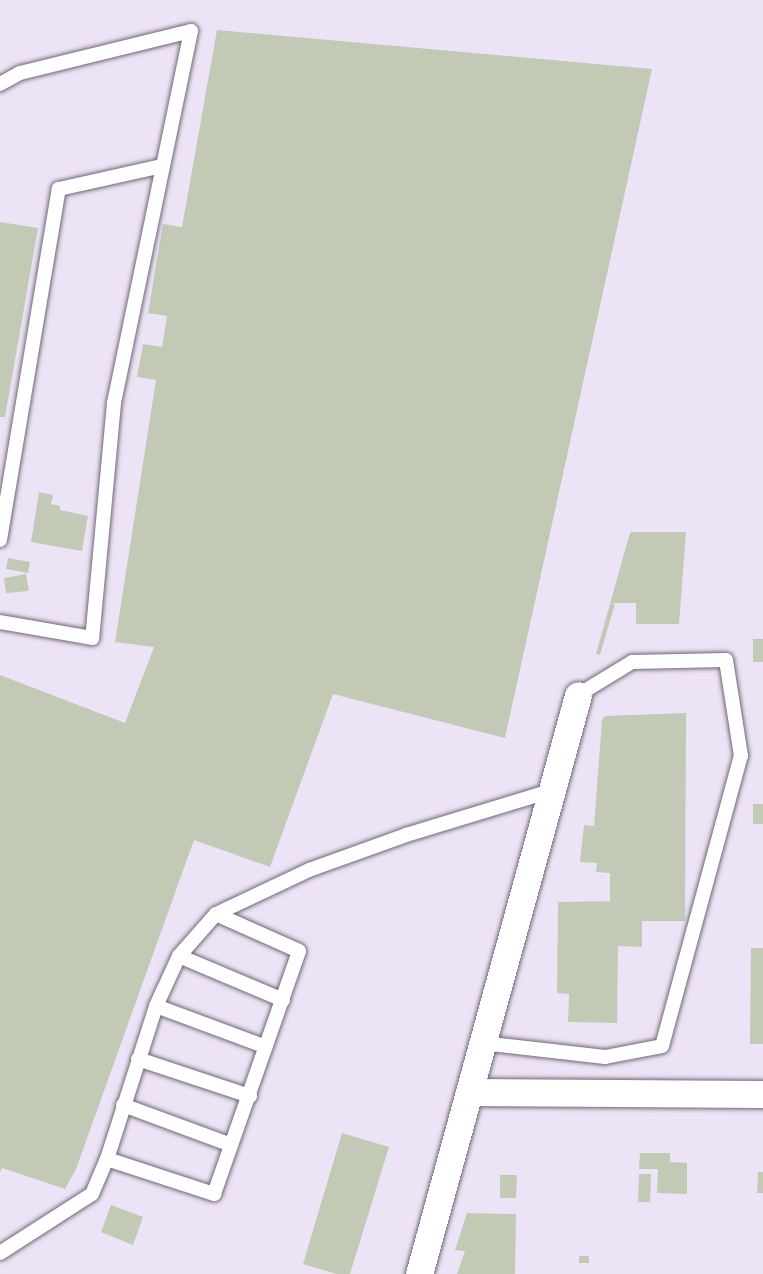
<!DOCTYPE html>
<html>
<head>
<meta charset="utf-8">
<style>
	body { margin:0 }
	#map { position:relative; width:763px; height:1274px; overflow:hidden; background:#ede3f6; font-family:"DejaVu Sans",sans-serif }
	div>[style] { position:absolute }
	.building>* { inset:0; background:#c2cab6 }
	.roads { filter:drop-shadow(0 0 2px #706778) drop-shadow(0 0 2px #706778) }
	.lane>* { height:14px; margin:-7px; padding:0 7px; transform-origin:7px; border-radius:7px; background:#fff }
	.street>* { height:27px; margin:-13.5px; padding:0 13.5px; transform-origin:13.5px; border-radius:13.5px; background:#fff }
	span { translate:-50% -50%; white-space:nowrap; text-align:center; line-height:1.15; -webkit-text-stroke:6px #ede3f6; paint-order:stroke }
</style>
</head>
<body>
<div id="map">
	<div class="building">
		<div style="clip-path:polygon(217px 30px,652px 69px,505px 738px,333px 694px,270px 867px,194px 840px,76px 1169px,65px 1189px,2px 1168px,0 1172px,0 675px,125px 723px,154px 647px,115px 642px,156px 380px,137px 377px,143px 344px,162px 347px,167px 316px,148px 313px,163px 224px,182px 227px)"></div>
		<div style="clip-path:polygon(0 222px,38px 228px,5px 417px,0 417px)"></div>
		<div style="clip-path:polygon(39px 492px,53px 495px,51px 504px,60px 506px,60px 510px,88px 516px,82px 551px,31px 542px)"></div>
		<div style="clip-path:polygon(631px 532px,686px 532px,679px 624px,636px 624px,636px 603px,611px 603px,615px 604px,600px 655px,596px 654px,629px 536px)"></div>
		<div style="clip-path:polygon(8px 558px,30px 562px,28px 573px,6px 569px)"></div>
		<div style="clip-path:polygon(26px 574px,29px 591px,6px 593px,4px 578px)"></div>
		<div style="clip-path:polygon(753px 639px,763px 639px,763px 662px,753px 662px)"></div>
		<div style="clip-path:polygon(686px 713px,685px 921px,642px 921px,642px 947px,618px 946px,617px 1023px,568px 1022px,569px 994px,557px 993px,558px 902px,618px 901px,610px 901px,610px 873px,596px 872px,597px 863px,580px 862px,584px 825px,594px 826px,602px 720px,605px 716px)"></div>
		<div style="clip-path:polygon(753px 804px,763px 804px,763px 824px,753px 824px)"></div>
		<div style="clip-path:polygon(751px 948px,763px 948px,763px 1044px,750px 1044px)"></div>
		<div style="clip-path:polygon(342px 1133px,389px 1147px,350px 1274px,337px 1274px,303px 1264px)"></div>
		<div style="clip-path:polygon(640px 1153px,670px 1153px,670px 1162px,687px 1163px,687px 1194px,657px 1193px,658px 1169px,639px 1169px)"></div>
		<div style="clip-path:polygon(758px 1172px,763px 1172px,763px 1193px,757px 1193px)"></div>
		<div style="clip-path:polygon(639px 1174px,651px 1174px,650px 1202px,638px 1202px)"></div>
		<div style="clip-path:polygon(500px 1175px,517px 1175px,516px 1198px,500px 1198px)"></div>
		<div style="clip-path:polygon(111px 1205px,143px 1217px,133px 1245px,101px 1232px)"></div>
		<div style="clip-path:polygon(467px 1213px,516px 1214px,515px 1274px,457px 1274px,465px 1251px,455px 1250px)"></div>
		<div style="clip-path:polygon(579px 1256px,589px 1256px,589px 1263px,579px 1263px)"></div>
	</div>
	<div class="roads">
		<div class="lane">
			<div style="left:0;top:84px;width:23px;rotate:-29deg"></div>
			<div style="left:20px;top:73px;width:176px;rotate:-13.8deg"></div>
			<div style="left:191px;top:31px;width:380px;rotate:101.7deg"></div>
			<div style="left:114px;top:403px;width:236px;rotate:95.3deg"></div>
			<div style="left:92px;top:638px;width:93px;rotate:-170.1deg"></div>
			<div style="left:0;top:540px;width:356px;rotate:-80.5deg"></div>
			<div style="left:59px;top:189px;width:106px;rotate:-12.6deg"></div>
			<div style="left:179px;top:956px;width:113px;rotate:22.9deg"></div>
			<div style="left:156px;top:1006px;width:117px;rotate:20.4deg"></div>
			<div style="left:482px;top:1043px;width:124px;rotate:6.5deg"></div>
			<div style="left:605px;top:1057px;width:58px;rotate:-10.9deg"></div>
			<div style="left:662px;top:1046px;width:301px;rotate:-74.8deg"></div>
			<div style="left:741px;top:756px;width:97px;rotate:-98.9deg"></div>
			<div style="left:726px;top:660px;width:94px;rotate:178.8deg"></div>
			<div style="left:632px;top:662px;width:63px;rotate:148.6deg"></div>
			<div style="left:138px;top:1059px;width:118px;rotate:18.3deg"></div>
			<div style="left:123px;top:1105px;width:115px;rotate:20.3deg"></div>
			<div style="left:107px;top:1159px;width:113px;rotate:18.1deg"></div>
			<div style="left:214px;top:1194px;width:257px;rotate:-70.7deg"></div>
			<div style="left:299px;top:951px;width:91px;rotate:-156deg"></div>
			<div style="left:0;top:1253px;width:109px;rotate:-32.7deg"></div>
			<div style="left:92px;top:1194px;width:38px;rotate:-67deg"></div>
			<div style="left:107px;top:1159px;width:161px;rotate:-72.2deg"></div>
			<div style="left:156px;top:1006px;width:55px;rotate:-65.3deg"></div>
			<div style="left:179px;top:956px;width:56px;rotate:-48.6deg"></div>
			<div style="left:216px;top:914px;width:103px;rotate:-25.3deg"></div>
			<div style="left:309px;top:870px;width:103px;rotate:-19.8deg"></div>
			<div style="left:406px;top:835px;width:152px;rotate:-16.9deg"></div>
		</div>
		<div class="street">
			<div style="left:469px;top:1092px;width:294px;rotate:0.4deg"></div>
			<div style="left:419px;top:1274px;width:600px;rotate:-74.64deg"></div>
		</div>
	</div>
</div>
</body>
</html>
